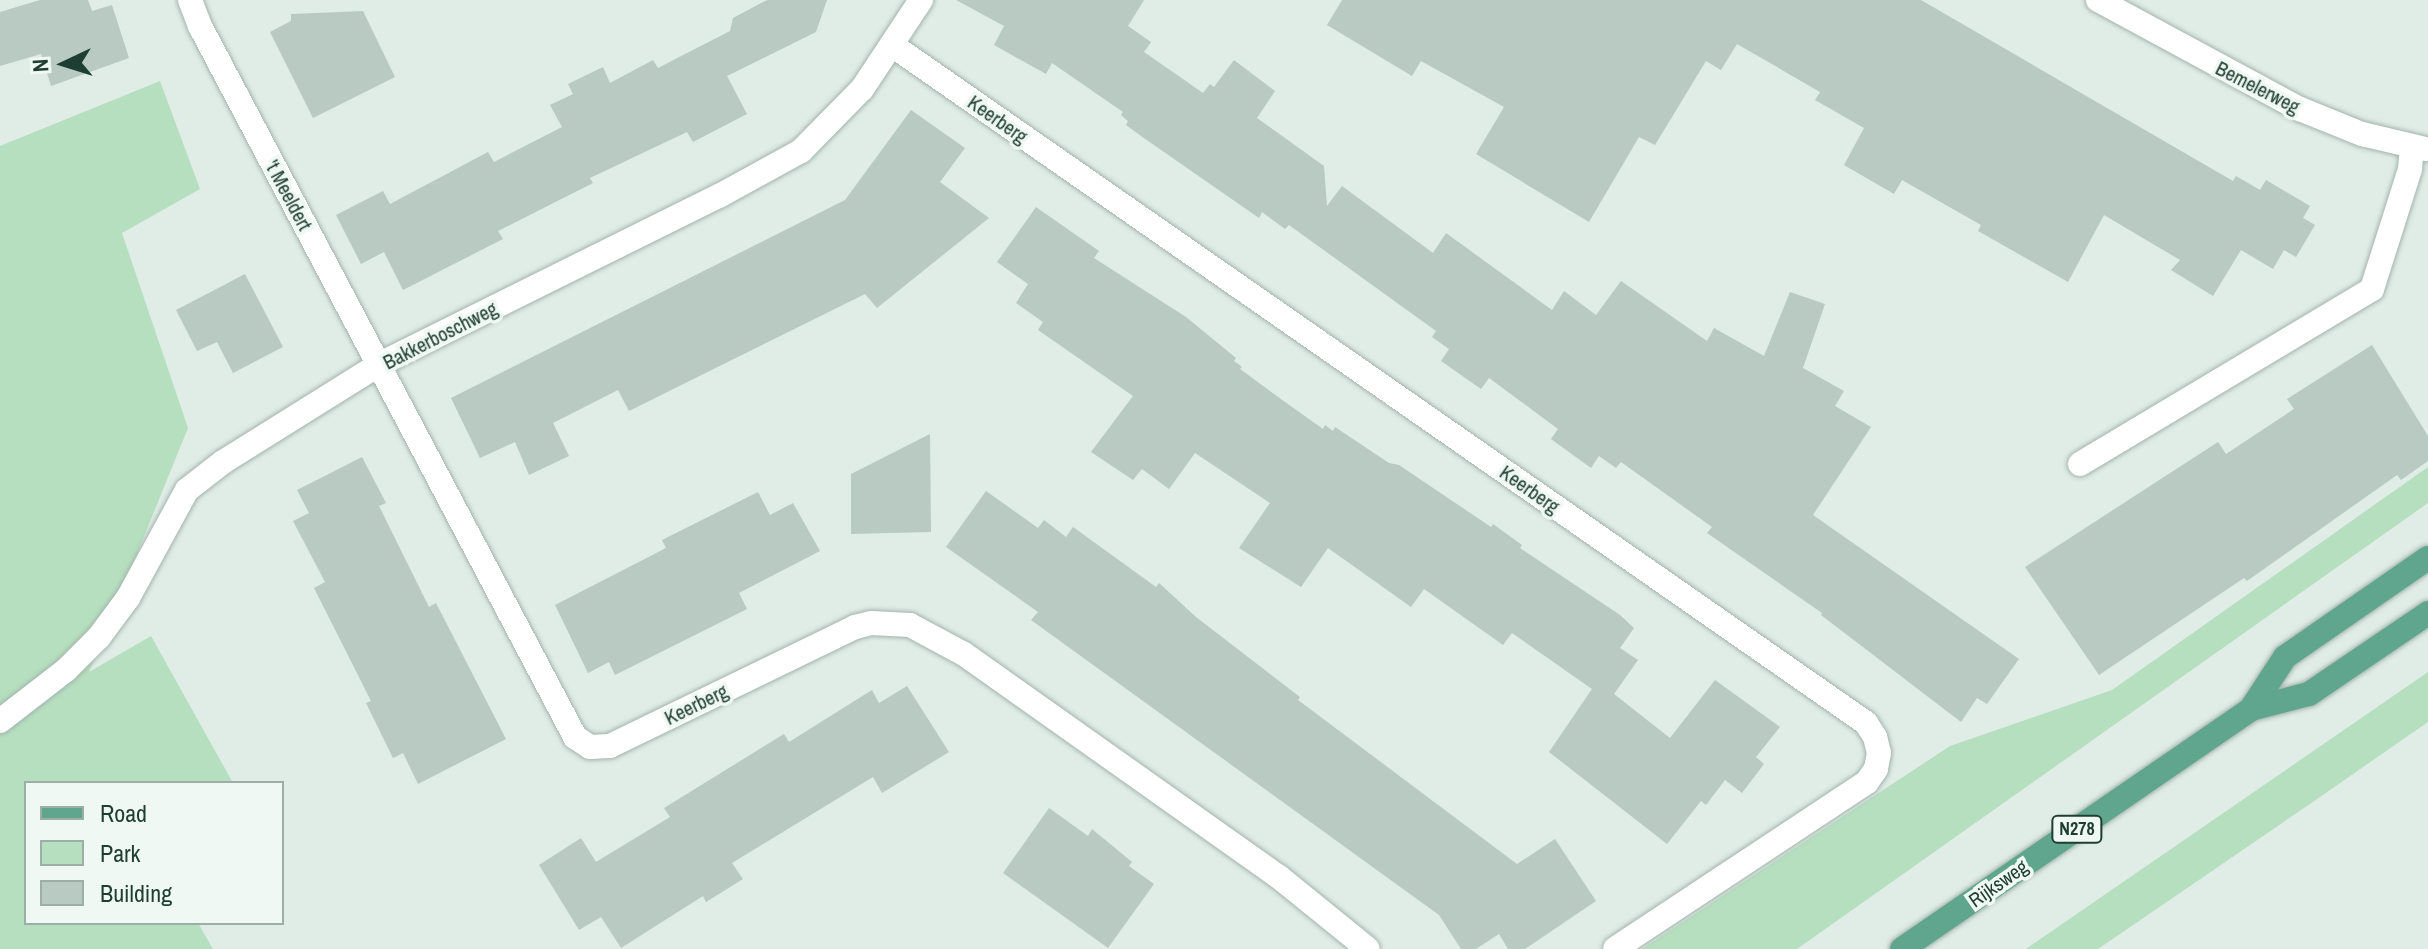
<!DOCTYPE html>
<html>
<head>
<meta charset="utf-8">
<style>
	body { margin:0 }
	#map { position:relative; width:2428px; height:949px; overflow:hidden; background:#e0ece6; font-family:"Archivo Narrow",sans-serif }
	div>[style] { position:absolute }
	.green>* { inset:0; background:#b6dfbf }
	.building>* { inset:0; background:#b8cac1 }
	.roads { filter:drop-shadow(0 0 2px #a2b4ad) drop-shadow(0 0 2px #a2b4ad) }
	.minor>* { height:24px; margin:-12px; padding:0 12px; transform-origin:12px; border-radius:12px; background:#fff }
	.major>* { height:24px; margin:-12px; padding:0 12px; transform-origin:12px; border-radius:12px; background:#60a68f }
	span { translate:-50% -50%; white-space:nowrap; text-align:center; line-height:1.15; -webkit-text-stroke:7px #f0f8f4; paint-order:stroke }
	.shield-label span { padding:2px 6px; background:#f0f8f4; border:2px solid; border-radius:6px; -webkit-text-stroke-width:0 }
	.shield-label { font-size:18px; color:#1f3e33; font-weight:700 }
	.street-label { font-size:20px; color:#1f3e33 }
	.legend { position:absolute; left:24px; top:781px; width:260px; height:144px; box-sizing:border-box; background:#f0f8f4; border:2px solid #9caea7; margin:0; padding:10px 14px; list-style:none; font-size:24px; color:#1f3e33 }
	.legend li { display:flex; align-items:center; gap:16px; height:40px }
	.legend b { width:40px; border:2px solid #9caea7 }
	.north { position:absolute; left:24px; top:24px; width:80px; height:80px; -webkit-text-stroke:6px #f0f8f4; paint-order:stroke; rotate:266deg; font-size:22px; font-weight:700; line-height:32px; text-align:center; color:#1f3e33 }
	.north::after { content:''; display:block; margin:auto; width:28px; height:36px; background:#1f3e33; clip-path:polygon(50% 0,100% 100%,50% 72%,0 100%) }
</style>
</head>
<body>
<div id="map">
	<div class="green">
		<div style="clip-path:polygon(160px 81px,200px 189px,122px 233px,188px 428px,89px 672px,151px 636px,233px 783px,26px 783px,26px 923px,198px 923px,213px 949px,0 949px,0 146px)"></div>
		<div style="clip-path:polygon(2428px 467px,2428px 503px,1797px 949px,1642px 949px,1950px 746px,2112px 690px)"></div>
		<div style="clip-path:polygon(2428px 672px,2428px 722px,2307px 806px,2098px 949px,2026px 949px)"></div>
	</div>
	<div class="building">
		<div style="clip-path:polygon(40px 0,88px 0,92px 11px,112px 5px,129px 58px,51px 86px,41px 54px,0 66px,0 12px)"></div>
		<div style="clip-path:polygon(767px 0,827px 0,816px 32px,727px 76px,747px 114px,693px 142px,687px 132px,590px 178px,593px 183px,498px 231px,503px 239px,403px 290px,384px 252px,361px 264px,336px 215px,383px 191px,390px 204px,488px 152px,494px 162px,562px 127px,550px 105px,573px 94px,568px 84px,603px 67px,610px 83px,653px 60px,658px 68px,730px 31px,733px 18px)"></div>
		<div style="clip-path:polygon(956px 0,1144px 0,1128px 26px,1151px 42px,1144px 52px,1203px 93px,1210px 84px,1214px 87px,1234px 60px,1275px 91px,1257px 118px,1324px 166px,1327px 206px,1342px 186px,1433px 253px,1446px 233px,1552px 310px,1564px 291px,1596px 315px,1621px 281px,1707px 341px,1714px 328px,1764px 356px,1790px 292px,1825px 304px,1803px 368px,1844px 391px,1835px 406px,1871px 427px,1813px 515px,2019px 659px,1987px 704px,1977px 698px,1961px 722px,1821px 615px,1822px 613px,1707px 533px,1712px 527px,1621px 462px,1616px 468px,1599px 456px,1591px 468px,1551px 439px,1558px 429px,1489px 378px,1481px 389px,1441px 361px,1449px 349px,1432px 337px,1436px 331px,1289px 225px,1285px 229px,1262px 212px,1259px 218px,1141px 136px,1126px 125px,1128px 121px,1121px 115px,1123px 112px,1052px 63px,1046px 74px,994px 45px,1004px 26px)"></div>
		<div style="clip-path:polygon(1342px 0,1921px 0,2233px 181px,2236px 176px,2260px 190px,2266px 180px,2310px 206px,2303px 218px,2315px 225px,2296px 257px,2284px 250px,2273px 269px,2241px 250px,2213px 296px,2171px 270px,2180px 260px,2104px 215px,2068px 282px,1978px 231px,1981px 225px,1902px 180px,1894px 194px,1844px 165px,1864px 128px,1815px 100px,1820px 92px,1737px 44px,1721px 70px,1706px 61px,1655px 145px,1639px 137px,1589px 222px,1476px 154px,1504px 107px,1421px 61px,1412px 76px,1327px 25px)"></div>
		<div style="clip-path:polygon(363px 11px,395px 77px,313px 118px,270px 32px,291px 21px,291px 14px)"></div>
		<div style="clip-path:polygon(911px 110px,965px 148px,940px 182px,989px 218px,877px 308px,865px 294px,629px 411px,618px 390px,553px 423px,569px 456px,529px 475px,515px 442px,480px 458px,451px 398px,845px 200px)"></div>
		<div style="clip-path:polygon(1036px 207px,1099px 251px,1094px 258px,1186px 317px,1236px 358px,1234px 361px,1242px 367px,1240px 369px,1285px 402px,1323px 429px,1325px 425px,1333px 431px,1335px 427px,1389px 463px,1399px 465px,1491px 527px,1493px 524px,1522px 545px,1520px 548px,1620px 615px,1634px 628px,1620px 648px,1638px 660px,1614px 694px,1670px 738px,1715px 680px,1780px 727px,1756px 757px,1764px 764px,1742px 793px,1725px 780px,1706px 805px,1701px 801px,1667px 844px,1549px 752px,1592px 689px,1512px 633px,1503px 645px,1424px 589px,1411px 607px,1328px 548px,1301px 587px,1239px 548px,1270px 503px,1195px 453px,1169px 489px,1142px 469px,1133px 480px,1091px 452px,1133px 396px,1038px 330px,1043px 322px,1016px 303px,1028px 284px,997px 262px)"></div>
		<div style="clip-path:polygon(245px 274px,283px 347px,233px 373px,217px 342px,197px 351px,176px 310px)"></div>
		<div style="clip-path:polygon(2372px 345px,2428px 436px,2428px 461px,2401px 480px,2397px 475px,2247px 581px,2244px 578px,2099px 675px,2025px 567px,2218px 442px,2226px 454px,2294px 409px,2287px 399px)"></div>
		<div style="clip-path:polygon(930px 434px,931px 532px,851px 534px,851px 474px)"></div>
		<div style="clip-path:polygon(362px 457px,386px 503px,379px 506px,429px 607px,436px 603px,506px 739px,418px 784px,403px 753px,393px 758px,366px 703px,371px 701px,314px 588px,325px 582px,293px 521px,309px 513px,297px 490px)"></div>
		<div style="clip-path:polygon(986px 491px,1038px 528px,1044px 520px,1066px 537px,1073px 527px,1156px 587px,1159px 583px,1196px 617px,1300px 697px,1298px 700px,1517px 864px,1555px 839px,1596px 901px,1525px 949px,1508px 949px,1499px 934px,1476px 949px,1461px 949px,1439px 915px,1031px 620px,1038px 612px,946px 547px)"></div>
		<div style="clip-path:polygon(758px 492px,770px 515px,793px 503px,820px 551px,739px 593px,747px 609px,615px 675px,609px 662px,588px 673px,555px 605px,666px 548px,662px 540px)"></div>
		<div style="clip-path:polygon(907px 686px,949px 752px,882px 793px,873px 777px,732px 863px,743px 879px,706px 902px,703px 896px,621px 948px,601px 917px,579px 930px,539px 865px,581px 838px,596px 862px,670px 817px,664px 808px,784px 734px,789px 742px,872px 690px,879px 703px)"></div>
		<div style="clip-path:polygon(1049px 808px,1088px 836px,1092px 829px,1132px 862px,1129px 866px,1154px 884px,1108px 948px,1003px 873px)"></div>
	</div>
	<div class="roads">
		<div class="minor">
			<div style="left:190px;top:0;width:28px;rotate:69deg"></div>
			<div style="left:200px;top:26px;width:804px;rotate:62.19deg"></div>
			<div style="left:575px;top:737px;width:18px;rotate:34deg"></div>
			<div style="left:590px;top:747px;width:20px;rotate:-3deg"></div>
			<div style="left:610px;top:746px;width:272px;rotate:-25.9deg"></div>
			<div style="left:855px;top:627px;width:16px;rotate:-14deg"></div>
			<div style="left:871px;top:623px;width:39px;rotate:3deg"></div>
			<div style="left:910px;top:625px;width:61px;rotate:28.2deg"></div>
			<div style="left:964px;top:654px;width:386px;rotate:35.3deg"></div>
			<div style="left:1279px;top:877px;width:114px;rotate:39deg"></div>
			<div style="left:2098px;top:0;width:230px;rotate:28.4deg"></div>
			<div style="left:2300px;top:109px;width:67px;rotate:22deg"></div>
			<div style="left:2362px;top:134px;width:66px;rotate:13.2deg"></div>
			<div style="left:892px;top:45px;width:1187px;rotate:34.84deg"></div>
			<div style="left:1866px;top:723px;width:17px;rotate:57deg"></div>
			<div style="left:1875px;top:737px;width:16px;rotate:76deg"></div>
			<div style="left:1879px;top:753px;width:16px;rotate:101deg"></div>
			<div style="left:1876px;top:769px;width:16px;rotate:125deg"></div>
			<div style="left:1867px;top:782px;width:302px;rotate:146.5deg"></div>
			<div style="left:2080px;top:464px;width:340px;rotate:-30.9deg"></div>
			<div style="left:2372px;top:289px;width:126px;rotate:-72.4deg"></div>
			<div style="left:2410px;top:169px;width:22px;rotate:-85deg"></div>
			<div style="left:0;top:721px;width:83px;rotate:-37.7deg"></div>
			<div style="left:66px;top:670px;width:47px;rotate:-45deg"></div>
			<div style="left:99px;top:637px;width:49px;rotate:-53.4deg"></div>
			<div style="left:128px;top:598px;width:123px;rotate:-61.4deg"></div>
			<div style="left:187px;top:490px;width:46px;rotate:-37.9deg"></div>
			<div style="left:223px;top:462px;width:183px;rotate:-32deg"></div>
			<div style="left:378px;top:365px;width:381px;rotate:-26.4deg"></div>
			<div style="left:719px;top:196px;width:94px;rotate:-28.8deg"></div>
			<div style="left:801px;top:151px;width:87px;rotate:-45.5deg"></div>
			<div style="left:862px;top:89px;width:107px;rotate:-56.5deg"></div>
		</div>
		<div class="major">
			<div style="left:2251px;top:709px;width:62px;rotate:-56.8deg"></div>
			<div style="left:2285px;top:657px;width:174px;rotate:-34.7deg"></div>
			<div style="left:1902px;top:949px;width:424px;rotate:-34.5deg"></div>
			<div style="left:2251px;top:709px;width:60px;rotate:-14.5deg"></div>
			<div style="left:2309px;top:694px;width:144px;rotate:-34.2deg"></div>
		</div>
	</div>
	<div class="shield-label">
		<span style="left:2077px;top:829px">N278</span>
	</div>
	<div class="street-label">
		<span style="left:2258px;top:87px;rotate:27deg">Bemelerweg</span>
		<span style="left:998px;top:119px;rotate:35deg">Keerberg</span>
		<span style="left:289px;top:195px;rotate:62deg">'t Meeldert</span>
		<span style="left:440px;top:335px;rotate:-27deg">Bakkerboschweg</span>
		<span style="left:1530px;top:489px;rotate:35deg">Keerberg</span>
		<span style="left:696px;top:704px;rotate:-26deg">Keerberg</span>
		<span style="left:1998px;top:883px;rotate:-35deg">Rijksweg</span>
	</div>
	<ul class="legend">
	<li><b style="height:10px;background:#60a68f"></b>Road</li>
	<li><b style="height:22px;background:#b6dfbf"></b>Park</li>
	<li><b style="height:22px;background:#b8cac1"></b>Building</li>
	</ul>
	<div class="north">N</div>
</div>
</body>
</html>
